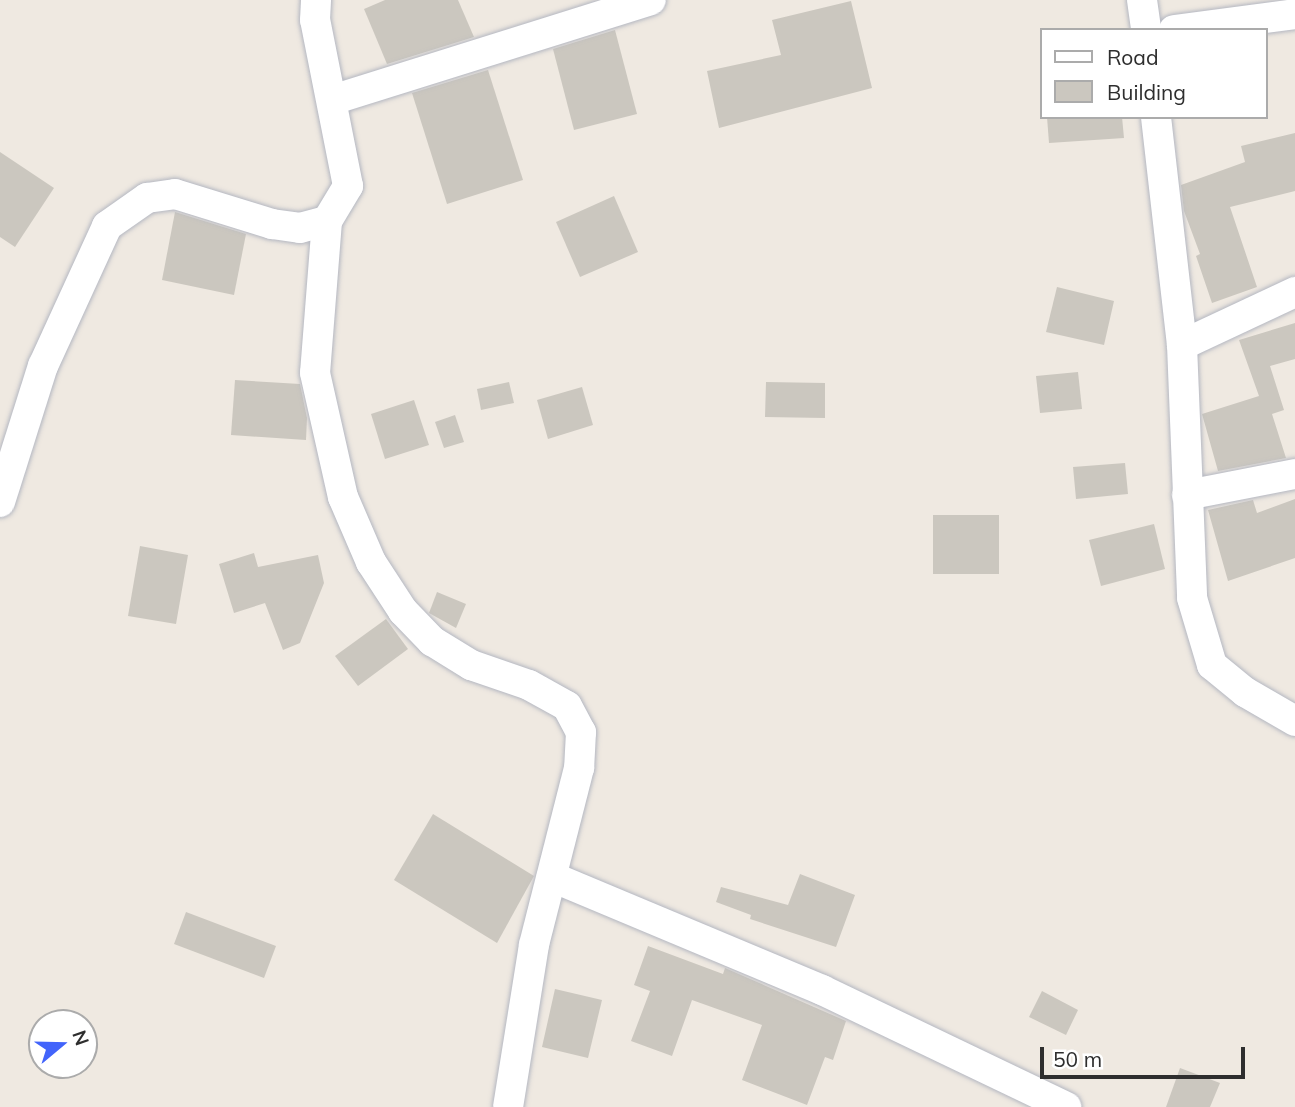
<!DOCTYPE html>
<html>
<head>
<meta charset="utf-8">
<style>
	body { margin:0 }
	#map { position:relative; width:1295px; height:1107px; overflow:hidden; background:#efe9e1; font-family:Mulish,sans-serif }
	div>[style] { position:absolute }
	.building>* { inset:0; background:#cbc7bf }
	.roads { filter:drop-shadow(0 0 2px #b4b7c1) drop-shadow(0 0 2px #b4b7c1) }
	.street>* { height:30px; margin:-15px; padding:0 15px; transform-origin:15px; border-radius:15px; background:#fff }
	span { translate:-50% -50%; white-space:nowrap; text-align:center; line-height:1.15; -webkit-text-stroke:7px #fff; paint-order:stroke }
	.legend { position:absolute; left:1040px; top:28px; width:228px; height:91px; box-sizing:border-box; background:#fff; border:2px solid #ababab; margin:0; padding:9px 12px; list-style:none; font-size:21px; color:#2e2e2e }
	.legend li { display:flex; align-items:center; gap:14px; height:35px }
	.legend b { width:35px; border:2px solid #ababab }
	.north { position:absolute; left:28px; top:1009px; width:70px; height:70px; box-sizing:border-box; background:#fff; border:2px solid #ababab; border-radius:50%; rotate:71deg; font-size:19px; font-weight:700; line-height:28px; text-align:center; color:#2e2e2e }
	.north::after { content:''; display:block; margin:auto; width:24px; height:32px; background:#4264fb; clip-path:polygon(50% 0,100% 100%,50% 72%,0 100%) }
	.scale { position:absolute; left:1040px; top:1047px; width:205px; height:32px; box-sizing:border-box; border:4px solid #2e2e2e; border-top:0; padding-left:9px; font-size:21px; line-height:24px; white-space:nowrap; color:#2e2e2e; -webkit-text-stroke:5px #fff; paint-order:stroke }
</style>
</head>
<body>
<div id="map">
	<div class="building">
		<div style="clip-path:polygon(385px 0,458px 0,474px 37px,387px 64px,364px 9px)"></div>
		<div style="clip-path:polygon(851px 1px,872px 88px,719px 128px,707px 71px,781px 55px,772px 20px)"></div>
		<div style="clip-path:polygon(615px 30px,637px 114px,574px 130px,553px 49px)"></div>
		<div style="clip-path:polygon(488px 70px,523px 180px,447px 204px,412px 93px)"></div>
		<div style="clip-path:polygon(1047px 117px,1122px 117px,1124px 138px,1049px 143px)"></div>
		<div style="clip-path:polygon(1295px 133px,1295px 191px,1230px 207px,1257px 287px,1212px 303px,1196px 256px,1200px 254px,1184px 211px,1181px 185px,1245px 162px,1241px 146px)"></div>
		<div style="clip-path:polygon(0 152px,54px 188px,15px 247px,0 237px)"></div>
		<div style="clip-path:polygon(614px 196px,638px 252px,580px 277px,556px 222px)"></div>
		<div style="clip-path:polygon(175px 212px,246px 234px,234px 295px,162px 280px)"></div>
		<div style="clip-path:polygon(1057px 287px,1114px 301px,1104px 345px,1046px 332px)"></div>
		<div style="clip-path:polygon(1295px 323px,1295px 359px,1270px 366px,1284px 410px,1272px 414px,1286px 458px,1218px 471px,1202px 414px,1259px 396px,1239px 340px)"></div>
		<div style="clip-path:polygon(1078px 372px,1082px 409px,1040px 413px,1036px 376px)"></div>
		<div style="clip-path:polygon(235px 380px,300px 384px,307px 418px,306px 440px,231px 435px)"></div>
		<div style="clip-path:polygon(509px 382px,514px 403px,481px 410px,477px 389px)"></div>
		<div style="clip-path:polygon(766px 382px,825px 383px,825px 418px,765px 417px)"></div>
		<div style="clip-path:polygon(582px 387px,593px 425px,548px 439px,537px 400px)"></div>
		<div style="clip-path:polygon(414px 400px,429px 445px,385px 459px,371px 414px)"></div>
		<div style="clip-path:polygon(455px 415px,464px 442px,444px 448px,435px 422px)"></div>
		<div style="clip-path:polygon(1125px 463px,1128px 494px,1076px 499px,1073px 467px)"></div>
		<div style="clip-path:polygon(1295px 499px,1295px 558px,1228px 581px,1208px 510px,1253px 500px,1257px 513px)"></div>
		<div style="clip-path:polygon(933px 515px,999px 515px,999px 574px,933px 574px)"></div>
		<div style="clip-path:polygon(1154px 524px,1165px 569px,1101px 586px,1089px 540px)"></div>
		<div style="clip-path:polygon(140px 546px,188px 555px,176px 624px,128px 616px)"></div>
		<div style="clip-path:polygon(254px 553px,258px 567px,318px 555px,324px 583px,300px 643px,283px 650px,265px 603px,234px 613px,219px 564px)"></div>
		<div style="clip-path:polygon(437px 592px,466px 604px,456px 628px,429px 613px)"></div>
		<div style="clip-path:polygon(386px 619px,408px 649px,358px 686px,335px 656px)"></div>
		<div style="clip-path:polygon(433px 814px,534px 876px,497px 943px,394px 880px)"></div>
		<div style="clip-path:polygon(800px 874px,855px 895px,836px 947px,750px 919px,751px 915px,716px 902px,721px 887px,788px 905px)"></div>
		<div style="clip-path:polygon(186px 912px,276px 946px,264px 978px,174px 944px)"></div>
		<div style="clip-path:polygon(648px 946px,723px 974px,725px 968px,846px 1021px,833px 1060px,825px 1057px,807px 1105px,742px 1080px,762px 1025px,692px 1000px,672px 1056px,631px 1041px,650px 991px,634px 985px)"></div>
		<div style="clip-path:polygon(555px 989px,602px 1000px,588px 1058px,542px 1047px)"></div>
		<div style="clip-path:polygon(1042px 991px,1078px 1010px,1066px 1035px,1029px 1017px)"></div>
		<div style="clip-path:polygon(1180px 1068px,1220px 1083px,1210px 1107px,1166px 1107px)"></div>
	</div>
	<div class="roads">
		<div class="street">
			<div style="left:1142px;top:0;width:30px;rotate:82deg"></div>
			<div style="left:1174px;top:30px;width:122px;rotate:-7.5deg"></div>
			<div style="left:332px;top:100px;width:334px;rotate:-17.4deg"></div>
			<div style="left:1156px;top:117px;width:229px;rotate:83.5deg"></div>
			<div style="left:1182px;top:345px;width:253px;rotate:87.7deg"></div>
			<div style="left:1192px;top:598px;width:70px;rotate:73.4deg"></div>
			<div style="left:1212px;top:665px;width:43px;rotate:39.3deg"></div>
			<div style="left:1245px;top:692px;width:58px;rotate:30.1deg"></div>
			<div style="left:327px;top:221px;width:152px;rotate:94.5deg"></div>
			<div style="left:315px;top:373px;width:127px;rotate:77.3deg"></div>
			<div style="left:343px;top:497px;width:71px;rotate:66.7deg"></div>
			<div style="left:371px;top:562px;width:59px;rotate:56.9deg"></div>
			<div style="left:403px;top:611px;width:42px;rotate:46deg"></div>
			<div style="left:432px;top:641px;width:46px;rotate:31.6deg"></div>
			<div style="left:471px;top:665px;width:61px;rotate:19deg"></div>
			<div style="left:529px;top:685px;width:43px;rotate:28.9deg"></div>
			<div style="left:567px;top:706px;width:30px;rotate:62deg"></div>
			<div style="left:581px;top:732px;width:36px;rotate:93deg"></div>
			<div style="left:579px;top:768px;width:183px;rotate:104.3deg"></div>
			<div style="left:534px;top:945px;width:164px;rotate:99.1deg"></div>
			<div style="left:1182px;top:345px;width:125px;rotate:-25.1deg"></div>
			<div style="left:1187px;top:495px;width:110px;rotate:-11deg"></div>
			<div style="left:0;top:502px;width:143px;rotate:-72.5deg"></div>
			<div style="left:43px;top:366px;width:154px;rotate:-65.4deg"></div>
			<div style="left:107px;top:226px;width:49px;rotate:-35deg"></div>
			<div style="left:147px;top:198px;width:28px;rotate:-8deg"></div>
			<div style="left:175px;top:194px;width:102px;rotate:17.2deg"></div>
			<div style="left:272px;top:224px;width:28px;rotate:8deg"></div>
			<div style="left:300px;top:228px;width:28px;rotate:-15deg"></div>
			<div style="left:327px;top:221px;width:41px;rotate:-59deg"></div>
			<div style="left:348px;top:186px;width:169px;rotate:-101.2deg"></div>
			<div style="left:315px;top:20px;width:20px;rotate:-87deg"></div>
			<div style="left:552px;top:877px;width:293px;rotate:22.7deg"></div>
			<div style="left:822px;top:990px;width:271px;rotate:25.6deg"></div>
		</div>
	</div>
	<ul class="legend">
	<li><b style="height:9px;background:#fff"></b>Road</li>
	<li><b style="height:19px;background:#cbc7bf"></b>Building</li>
	</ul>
	<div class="north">N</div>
	<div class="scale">50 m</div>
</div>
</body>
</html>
